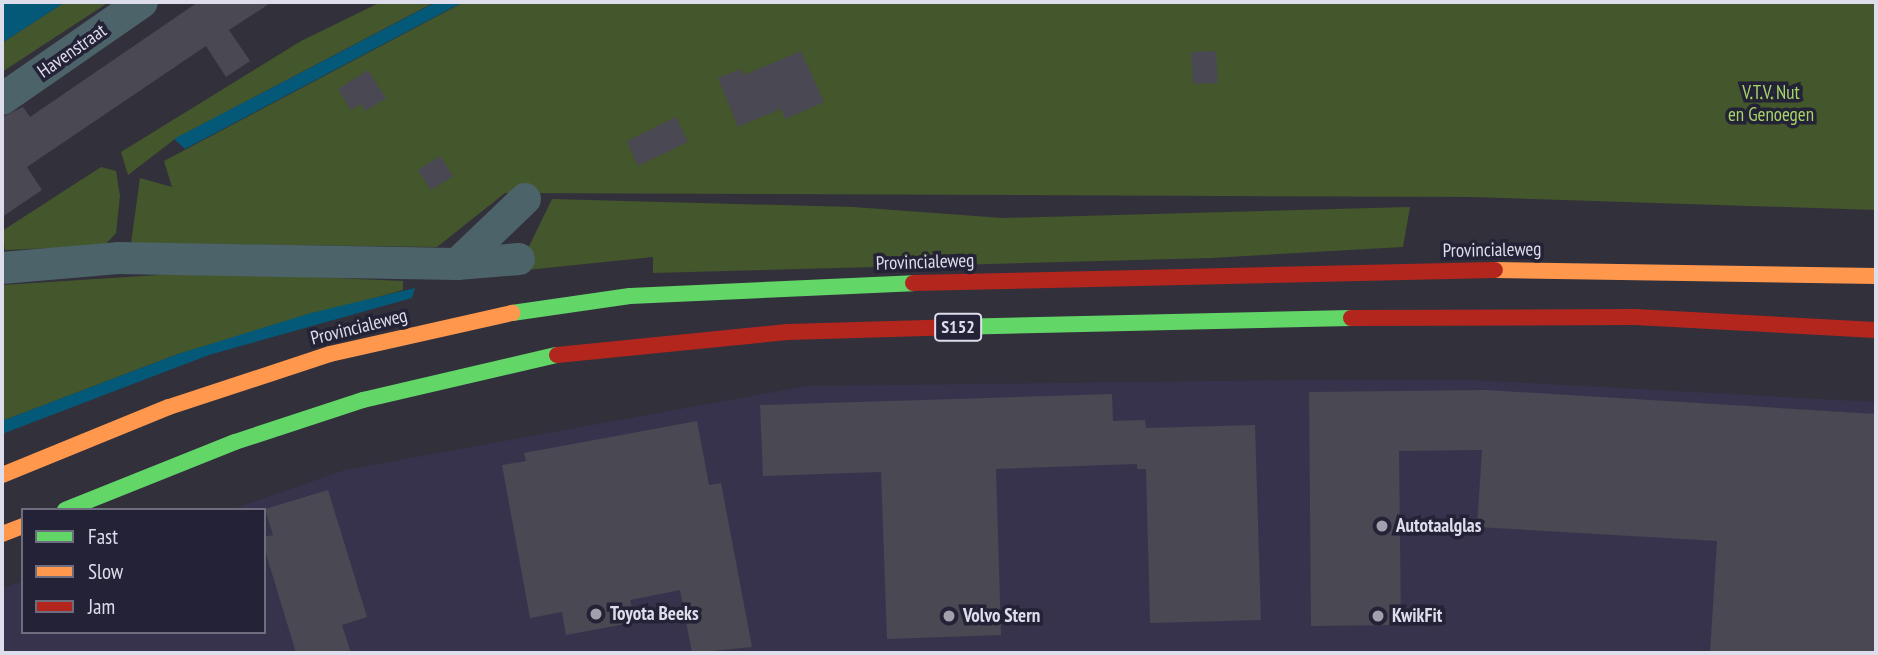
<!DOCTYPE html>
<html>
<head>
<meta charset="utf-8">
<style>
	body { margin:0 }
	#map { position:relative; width:1878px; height:655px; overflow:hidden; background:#32303b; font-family:"PT Sans Narrow",sans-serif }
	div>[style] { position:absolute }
	.built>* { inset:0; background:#37334d }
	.green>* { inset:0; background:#44562b }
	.water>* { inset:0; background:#045978 }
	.building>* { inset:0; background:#4a4852 }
	.street>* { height:32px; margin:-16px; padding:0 16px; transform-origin:16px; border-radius:16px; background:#4c6369 }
	.fast>* { height:16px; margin:-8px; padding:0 8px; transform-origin:8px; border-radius:8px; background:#63d668 }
	.slow>* { height:16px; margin:-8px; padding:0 8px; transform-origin:8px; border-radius:8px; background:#ff974d }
	.jam>* { height:16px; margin:-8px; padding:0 8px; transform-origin:8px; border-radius:8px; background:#b3261e }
	.dots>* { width:19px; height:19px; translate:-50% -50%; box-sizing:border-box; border:4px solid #242236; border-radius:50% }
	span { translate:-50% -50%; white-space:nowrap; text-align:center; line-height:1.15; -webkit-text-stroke:7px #242236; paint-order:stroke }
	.shield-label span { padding:2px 5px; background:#242236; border:2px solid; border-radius:5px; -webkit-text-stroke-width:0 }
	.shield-label { font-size:18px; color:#deddeb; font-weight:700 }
	.street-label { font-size:19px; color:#deddeb }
	.park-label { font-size:19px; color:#a8d469 }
	.poi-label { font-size:19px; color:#deddeb; font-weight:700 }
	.left { translate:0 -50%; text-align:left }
	.frame { position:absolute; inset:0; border:4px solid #deddeb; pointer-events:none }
	.legend { position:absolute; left:21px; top:508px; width:245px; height:126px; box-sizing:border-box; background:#242236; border:2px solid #6e6d7e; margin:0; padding:9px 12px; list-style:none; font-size:21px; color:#deddeb }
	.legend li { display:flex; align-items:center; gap:14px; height:35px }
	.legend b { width:35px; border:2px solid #6e6d7e }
</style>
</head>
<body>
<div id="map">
	<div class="built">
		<div style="clip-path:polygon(1302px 380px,1473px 380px,1876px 402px,1876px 653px,2px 653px,2px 588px,23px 581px,23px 632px,264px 632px,264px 510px,230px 510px,345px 470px,807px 386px)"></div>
	</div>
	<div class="green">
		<div style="clip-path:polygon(65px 2px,109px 2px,2px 72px,2px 43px)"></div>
		<div style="clip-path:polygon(381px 2px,435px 2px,175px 139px,128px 175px,121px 152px,301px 41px)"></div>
		<div style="clip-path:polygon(464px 2px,1876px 2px,1876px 210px,1472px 197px,505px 193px,437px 247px,131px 243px,140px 178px,172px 187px,164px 161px)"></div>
		<div style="clip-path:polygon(101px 167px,116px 171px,120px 196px,116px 233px,104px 246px,5px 250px,2px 231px)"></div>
		<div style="clip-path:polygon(552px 199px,853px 207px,1003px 218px,1410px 207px,1403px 247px,1211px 258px,653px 273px,653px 257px,517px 271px)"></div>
		<div style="clip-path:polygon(205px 272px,403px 281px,403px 290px,178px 354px,2px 421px,2px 285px)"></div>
	</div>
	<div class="water">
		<div style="clip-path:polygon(2px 2px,65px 2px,2px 43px)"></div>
		<div style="clip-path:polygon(436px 2px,463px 2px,185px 149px,174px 139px)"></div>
		<div style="clip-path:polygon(415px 288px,412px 298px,209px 355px,2px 434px,2px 421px,178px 354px,311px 313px)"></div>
	</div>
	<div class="building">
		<div style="clip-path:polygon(198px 2px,272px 2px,229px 30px,250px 61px,226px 77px,206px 46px,27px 167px,42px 190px,2px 217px,2px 117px,23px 107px,30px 117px)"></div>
		<div style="clip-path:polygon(801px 51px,824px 102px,785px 119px,781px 109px,738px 127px,718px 78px,741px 69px,744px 75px)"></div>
		<div style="clip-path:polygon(1216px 51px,1218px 83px,1193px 84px,1191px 52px)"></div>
		<div style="clip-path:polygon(368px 70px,386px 98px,366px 111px,361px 104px,351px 110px,338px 89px)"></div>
		<div style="clip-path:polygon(676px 117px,688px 142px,638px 166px,627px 141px)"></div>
		<div style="clip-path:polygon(440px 156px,453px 176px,431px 190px,418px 170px)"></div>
		<div style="clip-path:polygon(1486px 390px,1876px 414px,1876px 653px,1710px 653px,1717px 541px,1477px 527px,1482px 450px,1399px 451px,1401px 625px,1311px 626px,1309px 392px)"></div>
		<div style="clip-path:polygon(1112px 394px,1113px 421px,1145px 420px,1146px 428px,1255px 425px,1261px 620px,1150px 623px,1146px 469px,1137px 469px,1137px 464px,996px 469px,1001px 635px,887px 639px,881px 472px,763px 476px,760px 405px)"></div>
		<div style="clip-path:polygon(697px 421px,709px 485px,721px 483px,752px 647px,692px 653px,680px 590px,630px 600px,635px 622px,609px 627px,566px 635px,562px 612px,530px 618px,502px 465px,526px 461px,524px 453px)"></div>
		<div style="clip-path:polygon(328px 490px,367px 617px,342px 625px,351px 653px,296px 653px,264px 547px,264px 537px,273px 535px,265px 509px)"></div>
	</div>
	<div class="street">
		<div style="left:2px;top:99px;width:170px;rotate:-34.7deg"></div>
		<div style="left:457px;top:264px;width:62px;rotate:-4.6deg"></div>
		<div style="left:2px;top:268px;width:116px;rotate:-4.9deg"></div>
		<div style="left:118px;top:258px;width:339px;rotate:1deg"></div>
		<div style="left:457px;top:264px;width:94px;rotate:-43.7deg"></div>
	</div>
	<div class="fast">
		<div style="left:512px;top:313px;width:119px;rotate:-8.2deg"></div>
		<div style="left:630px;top:296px;width:283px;rotate:-2.6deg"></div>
		<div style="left:952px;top:327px;width:399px;rotate:-1.3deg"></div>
		<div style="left:65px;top:510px;width:183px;rotate:-21.8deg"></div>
		<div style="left:235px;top:442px;width:135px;rotate:-18.2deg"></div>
		<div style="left:363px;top:400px;width:199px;rotate:-13.1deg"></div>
	</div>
	<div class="slow">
		<div style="left:1495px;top:270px;width:381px;rotate:0.9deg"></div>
		<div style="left:2px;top:475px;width:180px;rotate:-22.2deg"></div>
		<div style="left:169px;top:407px;width:169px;rotate:-18.2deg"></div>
		<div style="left:330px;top:354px;width:187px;rotate:-12.7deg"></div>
		<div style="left:2px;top:534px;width:22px;rotate:-21deg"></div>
	</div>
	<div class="jam">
		<div style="left:913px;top:283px;width:582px;rotate:-1.28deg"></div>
		<div style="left:1351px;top:318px;width:284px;rotate:-0.2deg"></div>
		<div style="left:1635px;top:317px;width:241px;rotate:3.1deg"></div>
		<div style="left:557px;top:355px;width:232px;rotate:-5.7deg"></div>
		<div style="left:788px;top:332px;width:164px;rotate:-1.7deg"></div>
	</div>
	<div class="dots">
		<div style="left:1382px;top:526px;background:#a2a0ad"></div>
		<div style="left:596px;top:614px;background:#a2a0ad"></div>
		<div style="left:949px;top:616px;background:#a2a0ad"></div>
		<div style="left:1378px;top:616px;background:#a2a0ad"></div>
	</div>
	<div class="shield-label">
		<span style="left:958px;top:327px">S152</span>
	</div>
	<div class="street-label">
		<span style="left:72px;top:51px;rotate:-35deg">Havenstraat</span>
		<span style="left:1492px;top:250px;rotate:-1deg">Provincialeweg</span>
		<span style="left:925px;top:262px;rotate:-2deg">Provincialeweg</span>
		<span style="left:359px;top:327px;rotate:-14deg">Provincialeweg</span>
	</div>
	<div class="park-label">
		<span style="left:1771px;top:104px">V.T.V. Nut<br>en Genoegen</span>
	</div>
	<div class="poi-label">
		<span class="left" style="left:1396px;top:526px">Autotaalglas</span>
		<span class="left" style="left:610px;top:614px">Toyota Beeks</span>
		<span class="left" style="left:963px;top:616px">Volvo Stern</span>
		<span class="left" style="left:1392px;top:616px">KwikFit</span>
	</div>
	<div class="frame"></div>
	<ul class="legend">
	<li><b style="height:9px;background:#63d668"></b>Fast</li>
	<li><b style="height:9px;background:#ff974d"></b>Slow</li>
	<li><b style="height:9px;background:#b3261e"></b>Jam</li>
	</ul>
</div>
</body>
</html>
